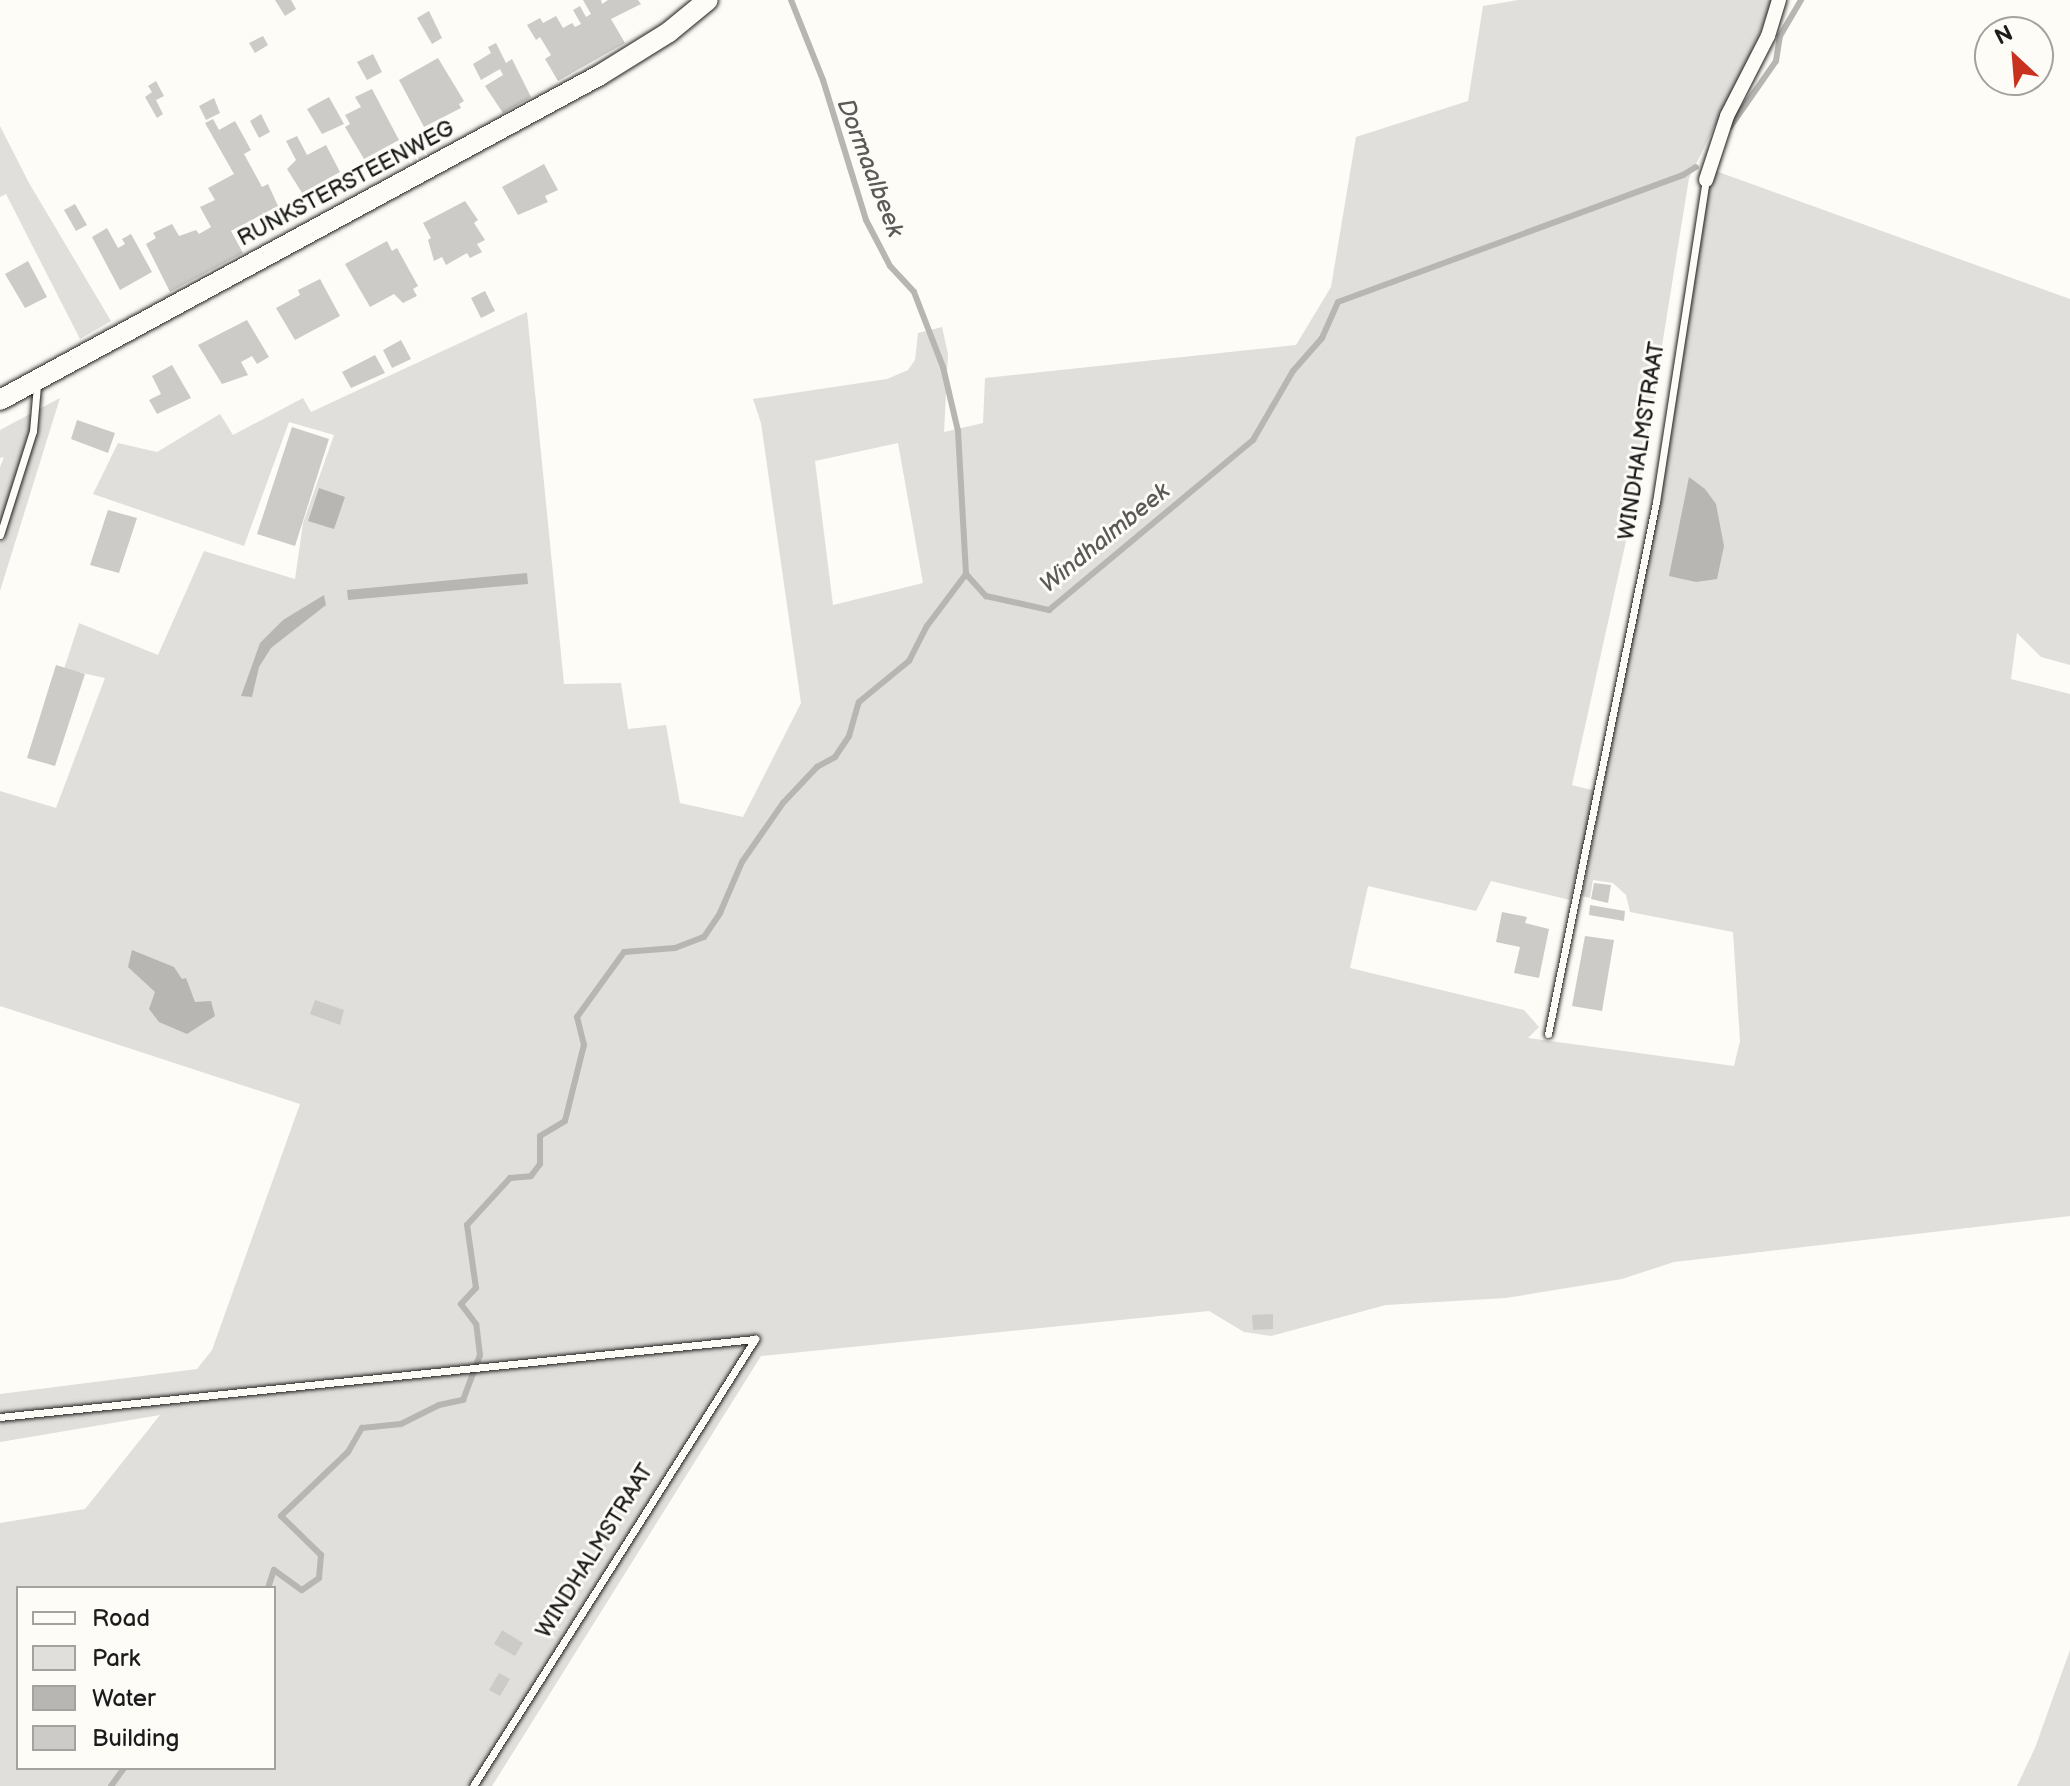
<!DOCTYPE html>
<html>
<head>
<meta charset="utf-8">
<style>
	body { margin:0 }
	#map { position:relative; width:2070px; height:1786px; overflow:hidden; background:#fdfcf7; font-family:"Balsamiq Sans",sans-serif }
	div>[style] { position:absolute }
	.green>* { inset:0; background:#e0dfdb }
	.water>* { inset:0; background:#b7b6b2 }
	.stream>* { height:6px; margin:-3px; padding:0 3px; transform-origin:3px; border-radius:3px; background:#b7b6b2 }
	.building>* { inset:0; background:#cccbc8 }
	.roads { filter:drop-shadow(0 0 2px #1c1c1c) drop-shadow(0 0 2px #1c1c1c) }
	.lane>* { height:7px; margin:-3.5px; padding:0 3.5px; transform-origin:3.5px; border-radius:3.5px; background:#fdfcf7 }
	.street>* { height:14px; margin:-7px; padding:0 7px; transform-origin:7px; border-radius:7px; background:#fdfcf7 }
	.secondary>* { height:20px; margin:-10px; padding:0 10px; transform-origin:10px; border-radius:10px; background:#fdfcf7 }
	span { translate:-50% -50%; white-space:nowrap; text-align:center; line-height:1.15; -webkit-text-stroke:6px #fdfcf7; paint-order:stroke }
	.street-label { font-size:22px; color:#1c1c1c }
	.water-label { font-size:24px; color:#5a5a58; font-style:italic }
	.legend { position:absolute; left:16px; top:1586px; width:260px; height:184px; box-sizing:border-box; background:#fdfcf7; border:2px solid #a3a29f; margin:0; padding:10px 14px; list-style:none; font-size:24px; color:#1c1c1c }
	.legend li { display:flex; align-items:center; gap:16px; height:40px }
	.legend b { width:40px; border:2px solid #a3a29f }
	.north { position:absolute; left:1974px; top:16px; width:80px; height:80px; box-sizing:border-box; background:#fdfcf7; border:2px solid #a3a29f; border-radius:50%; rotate:334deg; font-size:22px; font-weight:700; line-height:32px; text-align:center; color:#1c1c1c }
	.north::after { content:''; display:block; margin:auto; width:28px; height:36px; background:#c8321e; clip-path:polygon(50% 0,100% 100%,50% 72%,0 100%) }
</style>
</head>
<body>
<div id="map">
	<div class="green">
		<div style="clip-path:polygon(evenodd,1518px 0,1772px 0,1758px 38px,1689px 178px,1643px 464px,1572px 785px,1596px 791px,1570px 900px,1491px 881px,1476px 911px,1368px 886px,1350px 968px,1524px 1010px,1539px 1027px,1528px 1038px,1734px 1066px,1740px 1041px,1733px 932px,1630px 912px,1626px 895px,1613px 883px,1593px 880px,1590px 898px,1582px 896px,1667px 457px,1702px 216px,1713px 170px,2070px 299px,2070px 665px,2041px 657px,2017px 633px,2011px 679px,2070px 694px,2070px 1216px,1674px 1262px,1622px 1279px,1506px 1298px,1386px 1305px,1271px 1336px,1244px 1332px,1209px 1311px,761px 1356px,492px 1786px,0 1786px,0 1523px,85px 1509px,160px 1415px,0 1442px,0 1394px,197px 1369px,212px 1350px,300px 1104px,0 1006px,0 791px,56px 808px,105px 678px,64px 669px,79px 623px,158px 655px,204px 551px,295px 579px,303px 523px,334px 435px,289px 422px,244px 546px,93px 494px,118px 443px,157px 452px,220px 414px,233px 435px,303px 398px,311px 412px,527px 312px,564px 684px,621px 683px,628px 729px,666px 725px,680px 803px,743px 817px,801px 703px,761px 423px,753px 399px,887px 379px,908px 370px,915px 360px,918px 333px,942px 327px,948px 354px,944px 432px,983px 423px,985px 378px,1296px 345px,1331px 287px,1356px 137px,1468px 101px,1483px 6px,1518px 0,898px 443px,923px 583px,833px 605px,815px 461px,898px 443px,1518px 0,18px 1588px,274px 1588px,274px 1768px,18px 1768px,18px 1588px)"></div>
		<div style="clip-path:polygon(0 126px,29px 183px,111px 321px,80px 339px,6px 194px,0 197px)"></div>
		<div style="clip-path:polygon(60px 398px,0 591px,0 467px,4px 457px,0 458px,0 430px)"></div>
		<div style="clip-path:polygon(2070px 1650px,2070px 1786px,2017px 1786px,2035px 1748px)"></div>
	</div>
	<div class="water">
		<div style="clip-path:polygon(1689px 477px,1705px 489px,1716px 504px,1724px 546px,1717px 579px,1696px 582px,1669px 576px)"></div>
		<div style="clip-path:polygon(319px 488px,345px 497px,334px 529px,308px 521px)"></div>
		<div style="clip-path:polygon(527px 573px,528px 584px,348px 600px,347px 590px)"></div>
		<div style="clip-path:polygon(324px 595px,326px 605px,271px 648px,259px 667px,252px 697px,241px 696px,260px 643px,283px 620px)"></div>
		<div style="clip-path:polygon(132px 950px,174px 967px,182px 979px,186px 978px,195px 1002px,211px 1001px,215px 1016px,187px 1034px,159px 1022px,149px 1009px,155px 992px,128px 967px)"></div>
	</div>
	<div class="stream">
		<div style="left:791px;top:0;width:86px;rotate:68.2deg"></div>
		<div style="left:823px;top:80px;width:146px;rotate:72.9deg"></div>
		<div style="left:866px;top:220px;width:52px;rotate:62.4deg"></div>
		<div style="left:890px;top:266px;width:35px;rotate:47deg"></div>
		<div style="left:914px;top:292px;width:80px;rotate:68.9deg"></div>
		<div style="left:943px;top:367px;width:66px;rotate:76.8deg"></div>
		<div style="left:958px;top:431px;width:143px;rotate:86.8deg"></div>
		<div style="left:1730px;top:127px;width:80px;rotate:-55.1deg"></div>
		<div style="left:1776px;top:61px;width:25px;rotate:-81deg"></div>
		<div style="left:1780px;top:36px;width:42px;rotate:-59.7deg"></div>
		<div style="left:268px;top:1588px;width:19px;rotate:-72deg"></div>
		<div style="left:274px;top:1570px;width:34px;rotate:36deg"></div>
		<div style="left:302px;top:1590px;width:21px;rotate:-35deg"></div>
		<div style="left:319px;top:1578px;width:23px;rotate:-85deg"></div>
		<div style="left:321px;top:1555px;width:56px;rotate:-135.7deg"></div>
		<div style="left:281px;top:1516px;width:93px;rotate:-43.7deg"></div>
		<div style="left:348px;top:1452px;width:28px;rotate:-60deg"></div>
		<div style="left:362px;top:1428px;width:39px;rotate:-6deg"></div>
		<div style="left:401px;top:1424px;width:42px;rotate:-26.6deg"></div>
		<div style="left:439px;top:1405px;width:25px;rotate:-12deg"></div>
		<div style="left:463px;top:1400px;width:48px;rotate:-69.3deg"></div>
		<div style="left:480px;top:1355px;width:31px;rotate:-97deg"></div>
		<div style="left:476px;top:1324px;width:25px;rotate:-127deg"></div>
		<div style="left:461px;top:1304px;width:22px;rotate:-47deg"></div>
		<div style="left:476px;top:1288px;width:64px;rotate:-98.1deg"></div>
		<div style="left:467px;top:1225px;width:64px;rotate:-47.5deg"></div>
		<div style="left:510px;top:1178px;width:21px;rotate:-5deg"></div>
		<div style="left:531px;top:1176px;width:15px;rotate:-53deg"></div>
		<div style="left:540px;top:1164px;width:28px;rotate:-90deg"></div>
		<div style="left:540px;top:1136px;width:29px;rotate:-31deg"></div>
		<div style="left:565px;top:1121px;width:78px;rotate:-76deg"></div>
		<div style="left:584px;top:1045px;width:29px;rotate:-104deg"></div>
		<div style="left:577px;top:1017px;width:80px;rotate:-54.1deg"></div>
		<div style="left:624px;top:952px;width:51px;rotate:-4.5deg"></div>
		<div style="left:675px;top:948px;width:31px;rotate:-21deg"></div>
		<div style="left:704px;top:937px;width:29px;rotate:-56deg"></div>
		<div style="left:720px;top:913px;width:56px;rotate:-66.7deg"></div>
		<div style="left:742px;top:862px;width:72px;rotate:-55.2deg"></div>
		<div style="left:783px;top:803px;width:50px;rotate:-46.6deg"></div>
		<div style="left:817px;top:767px;width:21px;rotate:-29deg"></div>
		<div style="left:835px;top:757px;width:25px;rotate:-56deg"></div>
		<div style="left:849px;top:736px;width:35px;rotate:-74deg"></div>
		<div style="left:859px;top:702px;width:65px;rotate:-39.4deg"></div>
		<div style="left:909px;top:661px;width:39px;rotate:-63deg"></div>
		<div style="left:927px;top:626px;width:65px;rotate:-53.1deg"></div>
		<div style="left:966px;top:574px;width:30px;rotate:48deg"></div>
		<div style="left:986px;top:596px;width:65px;rotate:12.5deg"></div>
		<div style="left:1049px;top:610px;width:266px;rotate:-39.8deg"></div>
		<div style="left:1253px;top:440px;width:80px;rotate:-59.9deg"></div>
		<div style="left:1293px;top:371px;width:44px;rotate:-48.7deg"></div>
		<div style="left:1322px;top:338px;width:39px;rotate:-66deg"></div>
		<div style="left:1338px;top:302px;width:368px;rotate:-20.2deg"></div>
		<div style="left:1683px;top:175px;width:15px;rotate:-32deg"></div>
		<div style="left:111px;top:1786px;width:22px;rotate:-54deg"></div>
	</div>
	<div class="building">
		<div style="clip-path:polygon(275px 0,291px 0,296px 9px,285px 16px)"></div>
		<div style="clip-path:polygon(583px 0,601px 0,602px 4px,608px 0,638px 0,641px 4px,611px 19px,625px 43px,558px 81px,545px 59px,551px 55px,540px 37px,536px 40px,527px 25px,540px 18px,543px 23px,556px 16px,563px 28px,572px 23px,575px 27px,581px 24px,573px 10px,580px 6px,586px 17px,591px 14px)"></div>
		<div style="clip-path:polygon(429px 11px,442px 38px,432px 44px,417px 18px)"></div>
		<div style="clip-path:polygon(263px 36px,268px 45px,255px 53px,249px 43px)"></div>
		<div style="clip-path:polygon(496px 43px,506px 63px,512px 59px,531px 97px,503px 113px,485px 86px,503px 75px,500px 69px,481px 80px,473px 64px,491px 53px,488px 47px)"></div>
		<div style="clip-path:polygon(373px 54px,382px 72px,367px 80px,357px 62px)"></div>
		<div style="clip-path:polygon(438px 58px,464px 101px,459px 104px,461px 108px,424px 127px,399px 80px)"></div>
		<div style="clip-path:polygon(156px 81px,164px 96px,156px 100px,163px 114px,157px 118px,145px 97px,152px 92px,148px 86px)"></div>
		<div style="clip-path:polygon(372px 89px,399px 140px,364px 159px,345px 127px,350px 124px,345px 115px,361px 107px,355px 97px)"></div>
		<div style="clip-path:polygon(329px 97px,344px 124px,322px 134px,307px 109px)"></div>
		<div style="clip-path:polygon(214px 98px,220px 113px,206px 120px,199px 106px)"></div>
		<div style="clip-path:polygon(261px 114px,270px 132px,259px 138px,250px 121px)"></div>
		<div style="clip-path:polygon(213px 119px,219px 130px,235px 121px,251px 150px,244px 154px,262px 187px,268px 184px,278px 206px,231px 231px,243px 253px,170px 292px,146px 244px,156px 238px,153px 233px,172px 224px,179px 236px,196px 230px,199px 234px,211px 227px,200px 207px,215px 200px,208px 188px,234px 174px,205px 123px)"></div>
		<div style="clip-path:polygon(297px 136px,307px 155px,326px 145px,340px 172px,302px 193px,287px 169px,296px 160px,286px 141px)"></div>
		<div style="clip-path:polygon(544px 164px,558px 190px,545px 196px,548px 202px,518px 215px,502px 187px)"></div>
		<div style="clip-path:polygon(465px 201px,478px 220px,474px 223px,485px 240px,477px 244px,482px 252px,470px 258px,467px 253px,446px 265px,442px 257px,434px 261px,428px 240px,431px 238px,423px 223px)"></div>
		<div style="clip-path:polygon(75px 204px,87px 225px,76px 231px,64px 210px)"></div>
		<div style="clip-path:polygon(107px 228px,118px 248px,125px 244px,122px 239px,131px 234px,152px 272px,120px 290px,92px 237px)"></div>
		<div style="clip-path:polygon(387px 241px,392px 251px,397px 248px,418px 286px,413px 289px,417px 296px,403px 303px,394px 294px,370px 307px,345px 264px)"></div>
		<div style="clip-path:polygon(28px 261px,47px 297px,25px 308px,5px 274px)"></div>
		<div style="clip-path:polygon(320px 279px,340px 316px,295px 340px,276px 308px,300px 295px,298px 290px)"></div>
		<div style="clip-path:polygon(485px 291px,495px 311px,481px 318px,471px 298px)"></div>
		<div style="clip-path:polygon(247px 320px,269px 357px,257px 364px,252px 356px,241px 362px,248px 375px,222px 384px,198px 345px)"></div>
		<div style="clip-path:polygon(401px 340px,411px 359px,392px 368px,383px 350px)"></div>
		<div style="clip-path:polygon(375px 355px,385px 373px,351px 388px,342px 372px)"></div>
		<div style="clip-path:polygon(172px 365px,191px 398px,157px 414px,149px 400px,161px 394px,152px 376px)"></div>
		<div style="clip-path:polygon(77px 420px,115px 433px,108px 453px,71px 439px)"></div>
		<div style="clip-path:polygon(292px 427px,329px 439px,295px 546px,257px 534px)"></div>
		<div style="clip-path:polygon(108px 510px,137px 518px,119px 573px,90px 565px)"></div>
		<div style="clip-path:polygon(56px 665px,85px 674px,55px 766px,27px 758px)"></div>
		<div style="clip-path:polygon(1594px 883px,1611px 885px,1608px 903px,1591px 899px)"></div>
		<div style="clip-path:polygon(1590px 905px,1625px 911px,1624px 921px,1589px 915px)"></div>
		<div style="clip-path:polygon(1502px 912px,1527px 917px,1525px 923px,1549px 929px,1539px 978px,1514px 973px,1520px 947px,1496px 942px)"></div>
		<div style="clip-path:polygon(1585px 936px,1614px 940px,1602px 1011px,1572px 1006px)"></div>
		<div style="clip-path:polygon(315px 1000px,344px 1010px,340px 1025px,310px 1014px)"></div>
		<div style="clip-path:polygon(1273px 1314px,1273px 1329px,1253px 1330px,1252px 1315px)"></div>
		<div style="clip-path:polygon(502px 1630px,523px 1643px,515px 1656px,494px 1644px)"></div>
		<div style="clip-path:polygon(499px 1673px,510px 1679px,500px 1696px,489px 1690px)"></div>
	</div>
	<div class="roads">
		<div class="lane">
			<div style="left:0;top:535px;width:109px;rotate:-72.4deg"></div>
			<div style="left:33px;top:431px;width:46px;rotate:-85deg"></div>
			<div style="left:1548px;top:1034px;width:543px;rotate:-78.52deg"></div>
			<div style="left:1656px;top:502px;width:326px;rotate:-81.2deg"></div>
			<div style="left:0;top:1417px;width:759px;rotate:-5.9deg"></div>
			<div style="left:473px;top:1786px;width:529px;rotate:-57.75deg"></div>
		</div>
		<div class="street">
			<div style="left:1706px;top:180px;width:67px;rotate:-71.8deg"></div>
			<div style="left:1727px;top:116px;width:90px;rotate:-62.9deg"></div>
			<div style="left:1768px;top:36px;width:38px;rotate:-73deg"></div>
		</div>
		<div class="secondary">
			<div style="left:0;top:400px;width:682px;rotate:-28.44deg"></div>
			<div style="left:600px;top:75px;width:81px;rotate:-31.9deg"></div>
			<div style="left:669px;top:32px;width:50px;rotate:-39.4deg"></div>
		</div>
	</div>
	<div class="street-label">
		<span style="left:346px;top:184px;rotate:-28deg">RUNKSTERSTEENWEG</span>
		<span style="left:1642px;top:441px;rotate:-81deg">WINDHALMSTRAAT</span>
		<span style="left:595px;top:1551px;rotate:-58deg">WINDHALMSTRAAT</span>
	</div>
	<div class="water-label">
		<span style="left:870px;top:168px;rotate:69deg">Dormaalbeek</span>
		<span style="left:1105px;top:538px;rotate:-39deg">Windhalmbeek</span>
	</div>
	<ul class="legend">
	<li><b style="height:10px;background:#fdfcf7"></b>Road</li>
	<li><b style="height:22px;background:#e0dfdb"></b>Park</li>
	<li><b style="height:22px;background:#b7b6b2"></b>Water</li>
	<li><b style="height:22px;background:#cccbc8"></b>Building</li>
	</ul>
	<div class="north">N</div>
</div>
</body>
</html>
